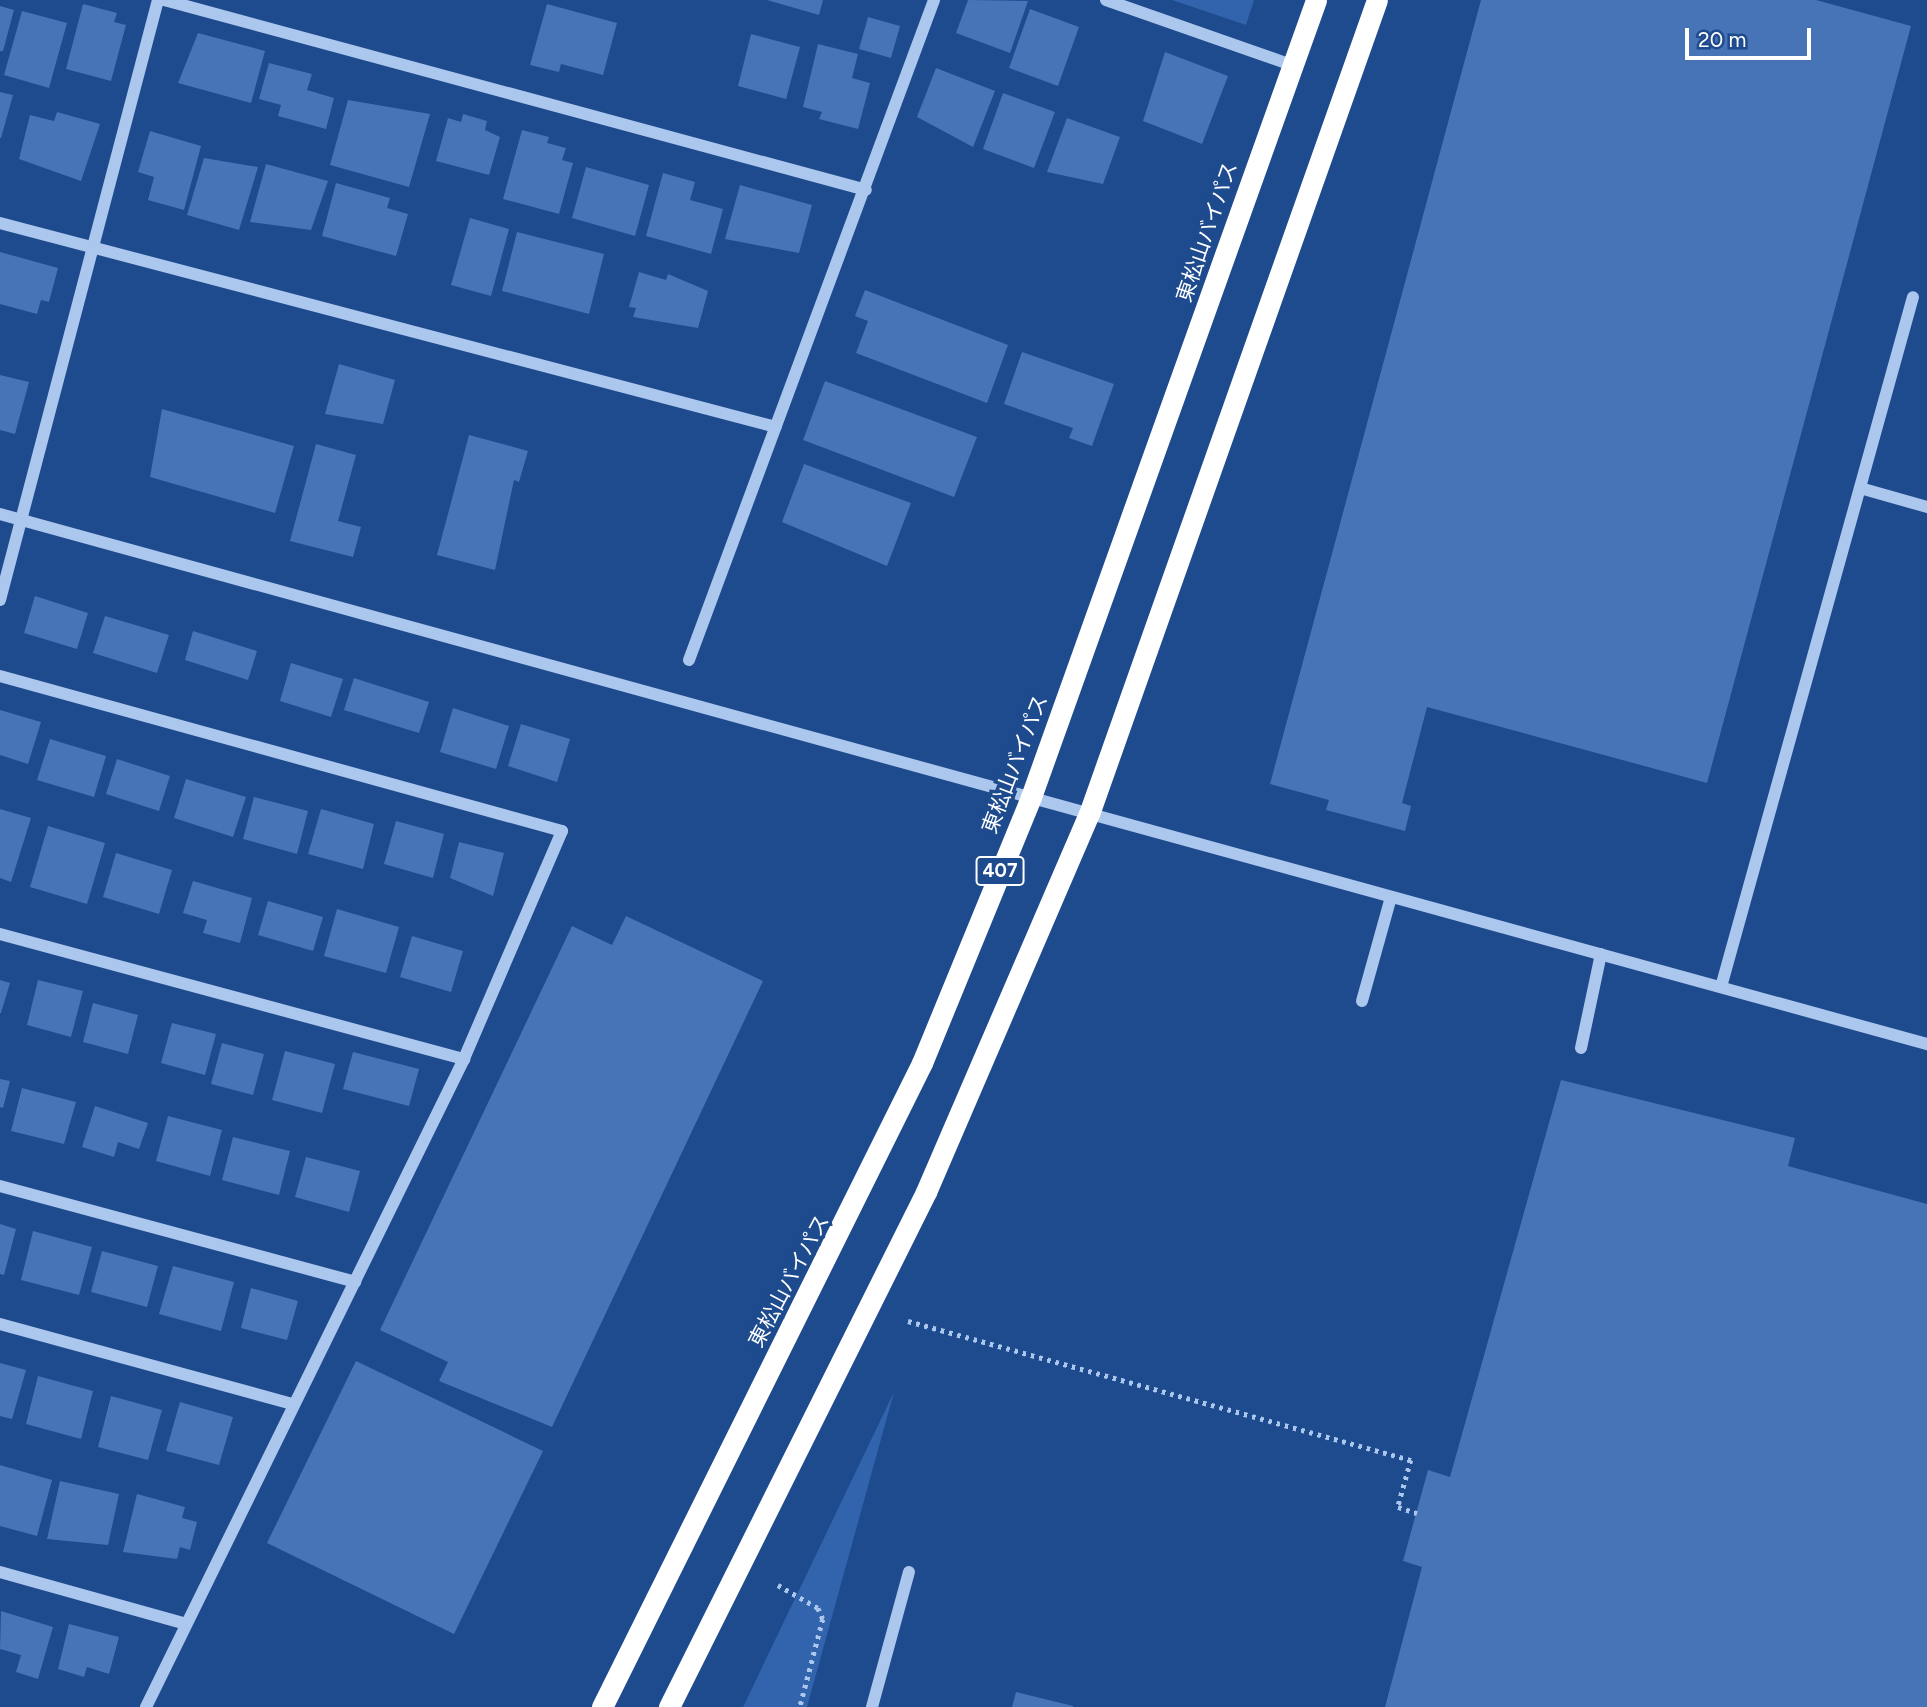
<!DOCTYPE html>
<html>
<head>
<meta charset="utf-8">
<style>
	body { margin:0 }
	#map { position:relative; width:1927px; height:1707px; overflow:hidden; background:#1e4a8e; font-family:Figtree,"Noto Sans JP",sans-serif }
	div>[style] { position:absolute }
	.green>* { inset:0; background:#3164ac }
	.building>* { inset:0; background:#4674b6 }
	.path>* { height:4.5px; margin-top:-2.25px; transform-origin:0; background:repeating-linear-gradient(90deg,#acc7ed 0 3.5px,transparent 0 8.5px) }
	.minor>* { height:12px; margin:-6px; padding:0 6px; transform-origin:6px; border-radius:6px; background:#acc7ed }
	.highway>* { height:21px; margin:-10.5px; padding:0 10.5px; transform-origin:10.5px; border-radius:10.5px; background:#fff }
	span { translate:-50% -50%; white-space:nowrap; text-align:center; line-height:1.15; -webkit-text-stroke:7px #1e4a8e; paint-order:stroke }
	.shield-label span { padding:2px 5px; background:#1e4a8e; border:2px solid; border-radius:5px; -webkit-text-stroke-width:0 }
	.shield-label { font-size:19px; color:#fff; font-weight:700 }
	.street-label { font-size:21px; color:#fff }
	.scale { position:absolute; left:1685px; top:28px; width:126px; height:32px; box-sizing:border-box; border:4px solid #fff; border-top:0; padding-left:9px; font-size:21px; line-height:24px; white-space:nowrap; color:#fff; -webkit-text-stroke:5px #1e4a8e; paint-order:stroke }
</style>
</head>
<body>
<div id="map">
	<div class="green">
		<div style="clip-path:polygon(1172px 0,1254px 0,1246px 25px)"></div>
		<div style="clip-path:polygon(894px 1392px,807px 1707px,743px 1707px)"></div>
	</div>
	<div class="building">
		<div style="clip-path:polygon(767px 0,823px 0,819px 15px)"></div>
		<div style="clip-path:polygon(968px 0,1028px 1px,1010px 53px,956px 33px)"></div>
		<div style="clip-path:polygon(1481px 0,1816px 0,1911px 26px,1707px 783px,1427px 707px,1402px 803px,1411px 806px,1405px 831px,1326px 810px,1329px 800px,1270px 784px)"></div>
		<div style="clip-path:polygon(83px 4px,117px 13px,114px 22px,126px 25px,111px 81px,66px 69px)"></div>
		<div style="clip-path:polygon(547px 4px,617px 23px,603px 75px,561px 64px,559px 72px,530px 65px)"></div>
		<div style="clip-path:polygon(0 6px,14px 10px,3px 51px,0 51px)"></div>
		<div style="clip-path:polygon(1030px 9px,1079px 27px,1058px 86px,1009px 68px)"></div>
		<div style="clip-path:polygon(22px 11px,67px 23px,49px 88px,4px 75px)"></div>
		<div style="clip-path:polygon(868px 17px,900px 26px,891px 58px,859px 49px)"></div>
		<div style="clip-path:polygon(198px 33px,265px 51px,251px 103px,178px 83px)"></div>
		<div style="clip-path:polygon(751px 34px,800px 47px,786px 99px,738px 86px)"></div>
		<div style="clip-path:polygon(818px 44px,858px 54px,852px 78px,870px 83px,858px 129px,819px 119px,822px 112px,803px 107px)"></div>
		<div style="clip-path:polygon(1165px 52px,1228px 76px,1202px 144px,1143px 121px)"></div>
		<div style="clip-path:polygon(269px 63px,312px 74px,307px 90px,334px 98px,326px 129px,278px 116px,281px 105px,259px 99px)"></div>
		<div style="clip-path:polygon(936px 68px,995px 91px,973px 147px,917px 117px)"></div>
		<div style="clip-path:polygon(0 92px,13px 95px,1px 138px,0 138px)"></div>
		<div style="clip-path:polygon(1003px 93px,1055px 112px,1034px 168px,983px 149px)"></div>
		<div style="clip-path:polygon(348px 100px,430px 114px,409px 187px,330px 165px)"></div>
		<div style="clip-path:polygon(57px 112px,100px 124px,81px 181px,19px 159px,30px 115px,54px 121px)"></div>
		<div style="clip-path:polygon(463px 114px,487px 121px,485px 130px,500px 137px,489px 175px,436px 161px,448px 118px,461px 122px)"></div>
		<div style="clip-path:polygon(1067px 118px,1120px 137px,1103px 184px,1047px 172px)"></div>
		<div style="clip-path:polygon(522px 130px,549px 137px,547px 143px,566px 148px,562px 160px,573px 163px,559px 214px,503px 199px)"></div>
		<div style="clip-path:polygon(150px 131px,201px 146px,184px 210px,148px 200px,154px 177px,138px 172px)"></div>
		<div style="clip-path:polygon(204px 158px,258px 167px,239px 230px,187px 215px)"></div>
		<div style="clip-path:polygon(266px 164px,328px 181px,311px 230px,250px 222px)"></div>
		<div style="clip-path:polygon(586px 167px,649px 185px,635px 236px,572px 218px)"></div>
		<div style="clip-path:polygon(663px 173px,695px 182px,690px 200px,723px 209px,711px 254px,646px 236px)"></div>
		<div style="clip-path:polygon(336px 183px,390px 198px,387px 208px,408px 214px,396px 256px,322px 236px)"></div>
		<div style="clip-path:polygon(740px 185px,812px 205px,799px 253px,725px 239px)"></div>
		<div style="clip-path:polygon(470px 218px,509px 229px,491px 296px,451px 285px)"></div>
		<div style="clip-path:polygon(517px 232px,604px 254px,589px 314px,502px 291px)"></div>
		<div style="clip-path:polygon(0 252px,58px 268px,49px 302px,41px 300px,37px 314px,0 304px)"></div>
		<div style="clip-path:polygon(639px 272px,666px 280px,668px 274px,708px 291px,698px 328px,633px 317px,636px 308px,629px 307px)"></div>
		<div style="clip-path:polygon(865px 290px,1008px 345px,987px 403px,856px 353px,868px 321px,855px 316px)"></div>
		<div style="clip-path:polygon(1022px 352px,1114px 384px,1092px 446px,1069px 438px,1073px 428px,1004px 404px)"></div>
		<div style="clip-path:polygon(339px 364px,395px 380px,383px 424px,325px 414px)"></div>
		<div style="clip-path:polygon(0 375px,29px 382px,15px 434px,0 430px)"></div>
		<div style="clip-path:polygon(825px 381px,977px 437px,954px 497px,803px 440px)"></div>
		<div style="clip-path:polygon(162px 409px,294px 446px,275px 513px,150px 477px)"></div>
		<div style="clip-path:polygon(469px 435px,528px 451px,519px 482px,514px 480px,495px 570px,437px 555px)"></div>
		<div style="clip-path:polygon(316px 444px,356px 455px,338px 521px,361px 527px,353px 557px,290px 541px)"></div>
		<div style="clip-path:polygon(804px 464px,911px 503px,887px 566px,782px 522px)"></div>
		<div style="clip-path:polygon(35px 596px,88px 613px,77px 649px,24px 633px)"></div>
		<div style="clip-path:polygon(105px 616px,169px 635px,157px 673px,93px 653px)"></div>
		<div style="clip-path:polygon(193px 631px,257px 651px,248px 680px,185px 660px)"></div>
		<div style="clip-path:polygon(291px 663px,343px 679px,331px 717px,280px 701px)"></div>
		<div style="clip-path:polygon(354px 678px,429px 702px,419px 733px,344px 710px)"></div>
		<div style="clip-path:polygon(453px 708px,509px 726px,496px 769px,440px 752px)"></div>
		<div style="clip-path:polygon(0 710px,41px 722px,28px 764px,0 755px)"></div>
		<div style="clip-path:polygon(521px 724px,570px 739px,557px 782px,508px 766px)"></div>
		<div style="clip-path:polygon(50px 739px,106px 756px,94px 797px,37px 780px)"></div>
		<div style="clip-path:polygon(117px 759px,170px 776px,159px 811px,106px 794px)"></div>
		<div style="clip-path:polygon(186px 779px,246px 797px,233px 837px,174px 818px)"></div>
		<div style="clip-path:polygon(254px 797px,308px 811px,297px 854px,243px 839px)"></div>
		<div style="clip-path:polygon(0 809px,31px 818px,11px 882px,0 878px)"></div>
		<div style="clip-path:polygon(321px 809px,374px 824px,363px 869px,308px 854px)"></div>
		<div style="clip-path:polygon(396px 821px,444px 834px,433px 878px,384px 864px)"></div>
		<div style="clip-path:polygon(48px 826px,105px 843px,87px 904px,30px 887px)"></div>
		<div style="clip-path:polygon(459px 842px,504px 853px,493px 896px,450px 878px)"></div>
		<div style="clip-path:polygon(116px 853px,172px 870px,159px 914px,103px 897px)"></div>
		<div style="clip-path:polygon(193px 881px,252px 898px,240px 943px,203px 933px,207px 920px,183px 913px)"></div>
		<div style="clip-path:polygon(268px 901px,323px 917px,313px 951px,258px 935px)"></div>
		<div style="clip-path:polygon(337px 909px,399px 927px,386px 973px,324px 956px)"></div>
		<div style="clip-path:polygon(626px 916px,763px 981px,552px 1427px,439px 1381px,448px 1362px,380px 1330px,572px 926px,612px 945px)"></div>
		<div style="clip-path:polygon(412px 936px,463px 951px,451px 992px,400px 977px)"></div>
		<div style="clip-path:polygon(0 980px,10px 983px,1px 1013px,0 1013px)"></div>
		<div style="clip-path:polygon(38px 980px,83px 991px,71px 1037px,27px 1025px)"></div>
		<div style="clip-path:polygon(93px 1003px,138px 1015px,128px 1054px,83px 1042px)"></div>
		<div style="clip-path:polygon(172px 1023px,216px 1034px,205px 1075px,161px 1063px)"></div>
		<div style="clip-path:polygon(222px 1043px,264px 1054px,253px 1095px,211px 1084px)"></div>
		<div style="clip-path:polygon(285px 1051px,335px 1064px,322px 1113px,272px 1100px)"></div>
		<div style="clip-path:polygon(353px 1052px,419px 1069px,409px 1106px,343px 1089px)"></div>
		<div style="clip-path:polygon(0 1079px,10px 1081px,3px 1108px,0 1107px)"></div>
		<div style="clip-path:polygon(1561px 1080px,1795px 1138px,1788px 1166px,1927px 1204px,1927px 1707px,1385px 1707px,1422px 1567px,1403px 1561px,1428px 1470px,1450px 1477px)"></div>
		<div style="clip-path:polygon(22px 1088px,76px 1102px,64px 1144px,11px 1131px)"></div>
		<div style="clip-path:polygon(95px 1106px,148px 1123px,139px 1149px,118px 1142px,114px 1157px,82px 1147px)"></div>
		<div style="clip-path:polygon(168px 1116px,222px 1130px,210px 1176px,156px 1161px)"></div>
		<div style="clip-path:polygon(233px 1137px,290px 1151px,279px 1195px,222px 1180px)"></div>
		<div style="clip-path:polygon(306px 1157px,360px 1171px,349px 1212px,295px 1197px)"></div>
		<div style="clip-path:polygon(0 1224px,16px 1229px,4px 1275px,0 1274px)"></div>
		<div style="clip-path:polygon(33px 1231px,92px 1247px,79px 1295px,21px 1280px)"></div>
		<div style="clip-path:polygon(102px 1251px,158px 1266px,147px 1307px,91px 1292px)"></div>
		<div style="clip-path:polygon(173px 1266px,234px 1282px,221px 1331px,159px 1314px)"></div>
		<div style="clip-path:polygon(251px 1288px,298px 1301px,287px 1340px,241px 1328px)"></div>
		<div style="clip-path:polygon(356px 1361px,543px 1451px,454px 1634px,267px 1543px)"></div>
		<div style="clip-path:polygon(0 1363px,26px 1370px,12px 1419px,0 1416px)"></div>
		<div style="clip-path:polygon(38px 1376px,93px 1391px,81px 1439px,26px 1424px)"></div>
		<div style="clip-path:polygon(111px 1396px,162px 1410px,148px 1460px,98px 1447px)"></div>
		<div style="clip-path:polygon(180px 1402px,233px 1417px,219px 1465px,166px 1451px)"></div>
		<div style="clip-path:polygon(0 1465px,52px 1480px,37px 1536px,0 1526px)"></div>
		<div style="clip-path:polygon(60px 1481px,119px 1494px,108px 1545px,47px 1539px)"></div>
		<div style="clip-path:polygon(137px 1494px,185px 1507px,182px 1518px,197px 1522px,190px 1550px,180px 1547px,177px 1559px,123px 1552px)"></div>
		<div style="clip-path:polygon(1px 1611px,53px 1627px,38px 1679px,16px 1672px,21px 1655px,0 1649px)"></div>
		<div style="clip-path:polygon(69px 1624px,119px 1637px,109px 1674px,87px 1667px,84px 1677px,58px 1669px)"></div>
		<div style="clip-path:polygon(1016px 1692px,1073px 1706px,1073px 1707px,1012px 1707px)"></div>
	</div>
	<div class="path">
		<div style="left:908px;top:1321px;width:522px;rotate:15.45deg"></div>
		<div style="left:1411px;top:1460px;width:49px;rotate:105.5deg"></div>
		<div style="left:1398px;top:1507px;width:20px;rotate:18deg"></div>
		<div style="left:778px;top:1585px;width:46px;rotate:29.9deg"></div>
		<div style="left:818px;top:1608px;width:12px;rotate:66deg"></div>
		<div style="left:823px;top:1619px;width:91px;rotate:104.6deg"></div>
	</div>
	<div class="minor">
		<div style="left:164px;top:0;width:727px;rotate:15.14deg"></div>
		<div style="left:1106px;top:0;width:197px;rotate:19.3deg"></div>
		<div style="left:0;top:223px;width:802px;rotate:14.73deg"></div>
		<div style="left:1860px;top:488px;width:70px;rotate:15.8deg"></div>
		<div style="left:0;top:514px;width:1999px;rotate:15.38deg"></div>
		<div style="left:0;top:600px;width:620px;rotate:-75.25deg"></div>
		<div style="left:689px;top:660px;width:704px;rotate:-69.63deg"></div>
		<div style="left:0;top:676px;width:583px;rotate:15.42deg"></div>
		<div style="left:562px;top:831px;width:248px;rotate:113.3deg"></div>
		<div style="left:464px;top:1059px;width:722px;rotate:116.14deg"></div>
		<div style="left:0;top:934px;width:481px;rotate:15.1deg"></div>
		<div style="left:1721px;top:987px;width:716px;rotate:-74.45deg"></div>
		<div style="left:1362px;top:1001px;width:108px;rotate:-74.4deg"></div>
		<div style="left:1581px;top:1048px;width:96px;rotate:-78deg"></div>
		<div style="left:0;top:1186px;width:368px;rotate:15.1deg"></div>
		<div style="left:0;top:1324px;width:303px;rotate:15.3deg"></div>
		<div style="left:0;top:1572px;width:193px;rotate:15.6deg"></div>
		<div style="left:872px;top:1707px;width:140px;rotate:-74.7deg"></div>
	</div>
	<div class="highway">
		<div style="left:602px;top:1707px;width:719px;rotate:-63.58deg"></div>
		<div style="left:922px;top:1063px;width:287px;rotate:-67.7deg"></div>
		<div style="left:1031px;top:797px;width:846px;rotate:-70.32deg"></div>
		<div style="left:669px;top:1707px;width:576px;rotate:-63.48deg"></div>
		<div style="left:926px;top:1192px;width:412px;rotate:-66.7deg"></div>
		<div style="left:1089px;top:814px;width:863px;rotate:-70.52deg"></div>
	</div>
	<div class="shield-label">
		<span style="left:1000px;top:871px">407</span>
	</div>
	<div class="street-label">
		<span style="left:1207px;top:232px;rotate:-71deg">東松山バイパス</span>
		<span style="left:1015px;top:764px;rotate:-69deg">東松山バイパス</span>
		<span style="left:789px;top:1281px;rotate:-62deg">東松山バイパス</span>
	</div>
	<div class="scale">20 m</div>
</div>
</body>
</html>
